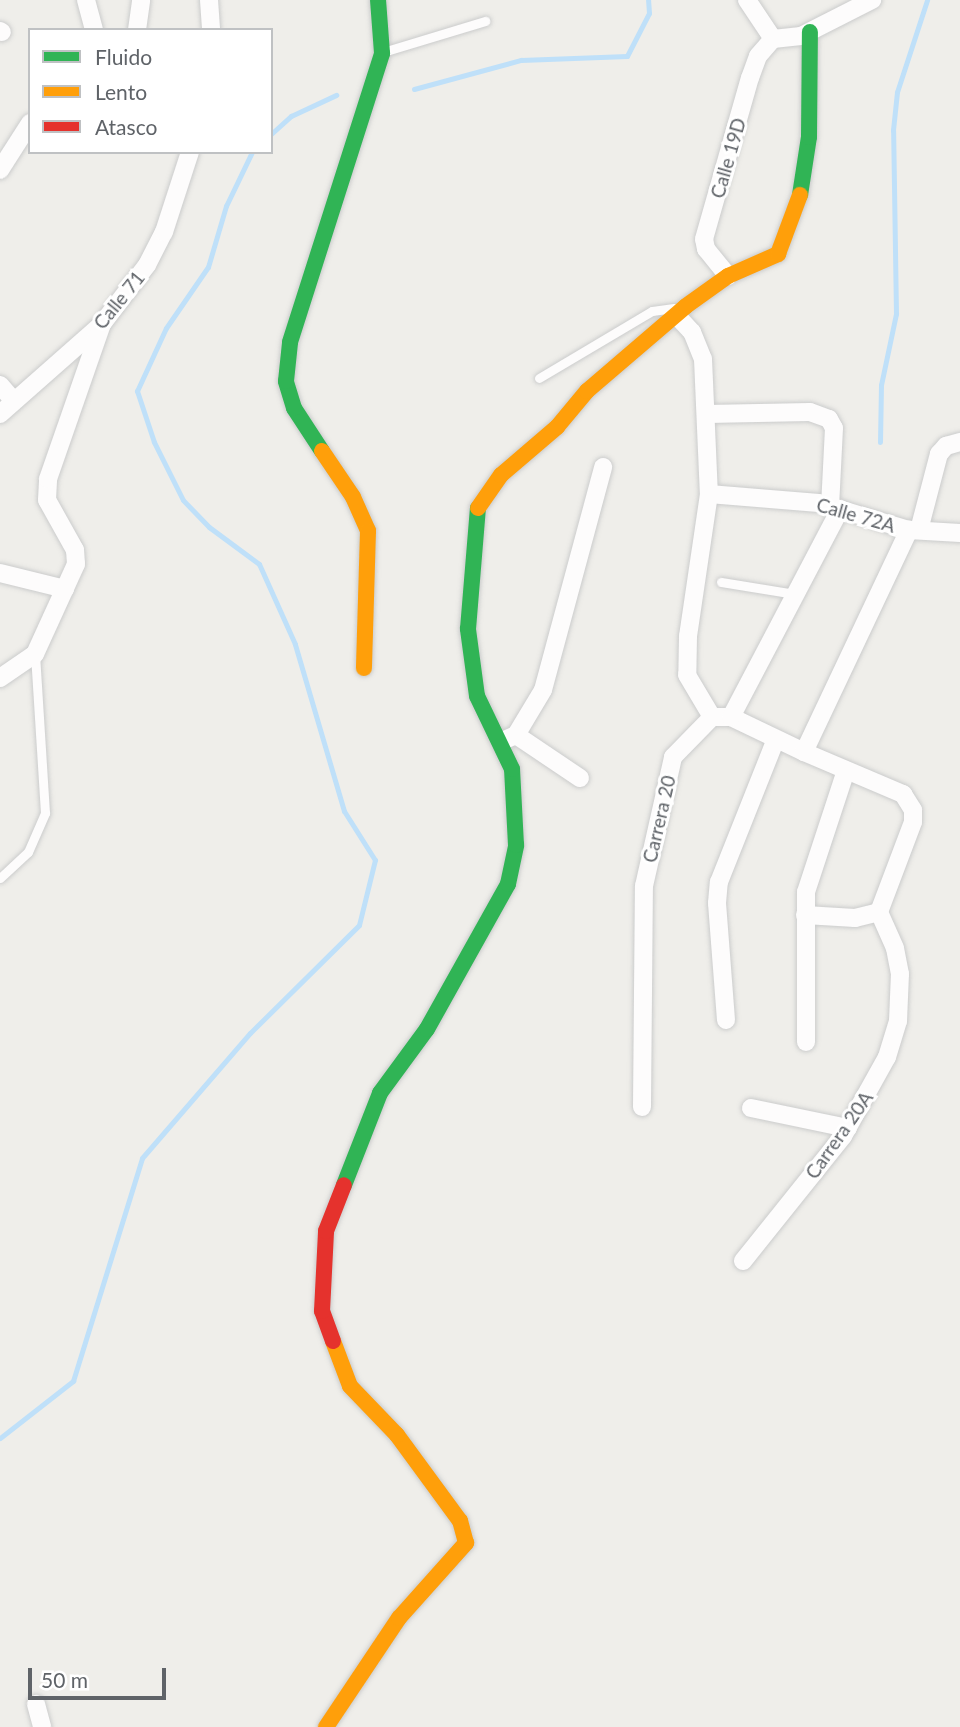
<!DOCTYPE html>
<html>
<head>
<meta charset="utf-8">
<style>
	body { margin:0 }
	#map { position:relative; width:960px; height:1727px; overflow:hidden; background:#efeeea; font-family:Lato,sans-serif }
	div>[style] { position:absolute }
	.stream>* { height:5px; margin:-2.5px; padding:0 2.5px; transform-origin:2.5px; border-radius:2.5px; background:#bfe0f9 }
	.roads { filter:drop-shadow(0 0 2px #cbcccc) drop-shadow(0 0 2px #cbcccc) }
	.lane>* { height:9px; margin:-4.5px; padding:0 4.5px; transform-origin:4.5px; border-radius:4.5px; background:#fdfcfc }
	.street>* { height:18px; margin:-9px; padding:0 9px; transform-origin:9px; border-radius:9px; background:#fdfcfc }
	.fast>* { height:16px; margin:-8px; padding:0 8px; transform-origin:8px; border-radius:8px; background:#30b455 }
	.slow>* { height:16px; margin:-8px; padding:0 8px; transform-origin:8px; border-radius:8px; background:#ff9f0a }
	.jam>* { height:16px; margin:-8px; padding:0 8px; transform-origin:8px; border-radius:8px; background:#e5322d }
	span { translate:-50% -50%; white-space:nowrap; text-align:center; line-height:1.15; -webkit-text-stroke:6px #fff; paint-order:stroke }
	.street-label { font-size:19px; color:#5f6368 }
	.legend { position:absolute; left:28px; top:28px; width:245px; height:126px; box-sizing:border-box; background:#fff; border:2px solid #bfc1c3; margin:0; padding:9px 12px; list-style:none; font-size:21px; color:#5f6368 }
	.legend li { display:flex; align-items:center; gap:14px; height:35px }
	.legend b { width:35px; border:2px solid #bfc1c3 }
	.scale { position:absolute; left:28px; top:1668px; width:138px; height:32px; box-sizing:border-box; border:4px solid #5f6368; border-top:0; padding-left:9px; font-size:21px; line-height:24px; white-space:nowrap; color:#5f6368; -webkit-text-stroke:5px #fff; paint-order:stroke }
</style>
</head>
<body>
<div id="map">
	<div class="stream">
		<div style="left:414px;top:89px;width:111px;rotate:-15.2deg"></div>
		<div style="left:521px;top:60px;width:106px;rotate:-2.2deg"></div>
		<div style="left:627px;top:56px;width:48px;rotate:-62.9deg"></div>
		<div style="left:649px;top:13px;width:13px;rotate:-94deg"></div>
		<div style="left:271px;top:134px;width:27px;rotate:-42deg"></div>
		<div style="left:291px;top:116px;width:50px;rotate:-25deg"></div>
		<div style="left:880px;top:442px;width:57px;rotate:-89deg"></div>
		<div style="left:881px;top:385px;width:73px;rotate:-78.1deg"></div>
		<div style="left:896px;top:314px;width:184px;rotate:-90.9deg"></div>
		<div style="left:893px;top:130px;width:38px;rotate:-84deg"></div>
		<div style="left:897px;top:92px;width:97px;rotate:-71.9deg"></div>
		<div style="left:0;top:1438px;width:93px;rotate:-38deg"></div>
		<div style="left:73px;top:1381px;width:233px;rotate:-72.8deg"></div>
		<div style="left:142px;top:1158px;width:165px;rotate:-49.2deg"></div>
		<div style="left:250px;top:1033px;width:153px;rotate:-44.7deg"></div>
		<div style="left:359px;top:925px;width:67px;rotate:-76.2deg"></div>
		<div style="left:375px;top:860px;width:58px;rotate:-122.3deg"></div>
		<div style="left:344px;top:811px;width:174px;rotate:-106.4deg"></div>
		<div style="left:295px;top:644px;width:88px;rotate:-114.2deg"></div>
		<div style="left:259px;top:564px;width:62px;rotate:-143.5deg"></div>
		<div style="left:209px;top:527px;width:37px;rotate:-134deg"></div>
		<div style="left:183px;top:500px;width:65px;rotate:-116.6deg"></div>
		<div style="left:154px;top:442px;width:54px;rotate:-108.4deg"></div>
		<div style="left:137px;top:391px;width:69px;rotate:-65.3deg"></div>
		<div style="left:166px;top:328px;width:74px;rotate:-55.5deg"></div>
		<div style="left:208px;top:267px;width:64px;rotate:-73.6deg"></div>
		<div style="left:226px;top:206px;width:60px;rotate:-64.3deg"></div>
	</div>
	<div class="roads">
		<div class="lane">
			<div style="left:383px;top:52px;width:107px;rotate:-16.9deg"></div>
			<div style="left:539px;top:378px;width:131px;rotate:-30.7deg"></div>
			<div style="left:652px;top:311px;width:22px;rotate:-8deg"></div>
			<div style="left:721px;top:582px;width:75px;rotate:9.2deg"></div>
			<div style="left:0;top:878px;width:38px;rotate:-43deg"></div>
			<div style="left:28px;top:852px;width:43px;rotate:-66.4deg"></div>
			<div style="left:45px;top:813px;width:159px;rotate:-93.6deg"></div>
		</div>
		<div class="street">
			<div style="left:86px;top:0;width:31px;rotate:75deg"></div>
			<div style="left:209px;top:0;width:30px;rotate:86deg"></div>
			<div style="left:747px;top:0;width:47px;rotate:56.3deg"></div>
			<div style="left:137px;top:30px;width:30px;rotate:-82deg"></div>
			<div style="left:0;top:31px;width:2px;rotate:27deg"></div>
			<div style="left:773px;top:39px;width:28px;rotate:-6deg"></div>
			<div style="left:801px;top:36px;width:80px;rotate:-26.9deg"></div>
			<div style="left:0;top:170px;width:56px;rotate:-57.4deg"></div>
			<div style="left:728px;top:276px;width:35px;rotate:-129deg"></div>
			<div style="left:706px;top:249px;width:10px;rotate:-101deg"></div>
			<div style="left:704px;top:239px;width:167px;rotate:-74.1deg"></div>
			<div style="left:750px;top:78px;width:23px;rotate:-70deg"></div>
			<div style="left:758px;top:56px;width:23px;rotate:-49deg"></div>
			<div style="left:677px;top:316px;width:22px;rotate:47deg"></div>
			<div style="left:692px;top:332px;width:29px;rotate:68deg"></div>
			<div style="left:703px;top:359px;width:135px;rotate:87.5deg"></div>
			<div style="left:709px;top:494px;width:144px;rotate:98.4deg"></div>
			<div style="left:688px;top:636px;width:39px;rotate:91deg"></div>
			<div style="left:687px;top:675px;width:49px;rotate:59.2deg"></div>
			<div style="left:0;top:385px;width:21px;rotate:49deg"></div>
			<div style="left:0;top:414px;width:136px;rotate:-41.4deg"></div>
			<div style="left:102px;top:324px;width:74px;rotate:-52.7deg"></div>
			<div style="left:147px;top:265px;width:37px;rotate:-63deg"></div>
			<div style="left:164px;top:232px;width:84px;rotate:-72deg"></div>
			<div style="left:707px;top:414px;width:103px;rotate:-1.1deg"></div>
			<div style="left:810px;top:412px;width:20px;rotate:20deg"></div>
			<div style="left:829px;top:419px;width:10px;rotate:61deg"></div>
			<div style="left:834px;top:428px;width:78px;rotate:92.9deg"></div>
			<div style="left:709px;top:494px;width:110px;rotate:4.7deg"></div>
			<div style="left:819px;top:503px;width:94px;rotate:16.7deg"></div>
			<div style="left:909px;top:530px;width:51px;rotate:3.4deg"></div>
			<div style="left:919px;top:530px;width:79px;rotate:-75.3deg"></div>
			<div style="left:939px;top:454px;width:11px;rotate:-49deg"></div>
			<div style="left:946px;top:446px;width:15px;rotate:-16deg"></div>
			<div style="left:0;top:573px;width:67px;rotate:13.8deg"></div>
			<div style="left:0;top:678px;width:42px;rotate:-34.4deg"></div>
			<div style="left:35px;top:654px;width:99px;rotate:-65.5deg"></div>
			<div style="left:76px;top:564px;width:14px;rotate:-94deg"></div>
			<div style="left:75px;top:550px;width:57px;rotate:-119.2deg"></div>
			<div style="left:47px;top:500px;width:21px;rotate:-87deg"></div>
			<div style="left:48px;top:479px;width:164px;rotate:-70.8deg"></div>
			<div style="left:731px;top:717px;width:81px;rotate:25.6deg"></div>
			<div style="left:804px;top:752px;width:246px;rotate:-64.7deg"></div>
			<div style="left:516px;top:735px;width:77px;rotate:33.9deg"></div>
			<div style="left:502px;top:741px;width:15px;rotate:-23deg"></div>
			<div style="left:516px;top:735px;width:52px;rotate:-59deg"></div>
			<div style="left:543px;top:690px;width:231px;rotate:-74.9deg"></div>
			<div style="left:804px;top:752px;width:108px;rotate:23deg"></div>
			<div style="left:903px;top:794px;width:19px;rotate:58deg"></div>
			<div style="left:913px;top:810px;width:12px;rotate:90deg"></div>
			<div style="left:913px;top:822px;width:96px;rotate:110.7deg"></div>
			<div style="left:805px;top:915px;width:50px;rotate:3.4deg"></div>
			<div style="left:855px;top:918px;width:25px;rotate:-14deg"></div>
			<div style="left:726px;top:1020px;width:117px;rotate:-94.4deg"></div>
			<div style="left:717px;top:903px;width:21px;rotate:-85deg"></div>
			<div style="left:719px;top:882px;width:152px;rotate:-68.3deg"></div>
			<div style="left:806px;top:1042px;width:150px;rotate:-90deg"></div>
			<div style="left:806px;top:892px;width:128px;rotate:-71.8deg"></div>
			<div style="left:642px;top:1107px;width:221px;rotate:-89.5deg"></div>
			<div style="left:644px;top:886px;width:132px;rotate:-77.3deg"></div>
			<div style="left:673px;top:757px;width:56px;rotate:-45.7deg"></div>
			<div style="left:712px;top:717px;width:19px"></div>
			<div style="left:731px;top:717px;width:235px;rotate:-62.3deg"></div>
			<div style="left:751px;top:1108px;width:99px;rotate:11.7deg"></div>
			<div style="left:743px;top:1261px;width:160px;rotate:-51.3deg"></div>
			<div style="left:843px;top:1136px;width:90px;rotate:-60.9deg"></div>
			<div style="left:887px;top:1057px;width:38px;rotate:-73deg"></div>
			<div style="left:898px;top:1021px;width:47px;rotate:-87.6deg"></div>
			<div style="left:900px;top:974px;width:26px;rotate:-101deg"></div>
			<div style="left:895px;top:948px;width:39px;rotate:-114deg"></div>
			<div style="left:36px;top:1704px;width:24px;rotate:75deg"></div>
		</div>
		<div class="fast">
			<div style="left:800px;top:195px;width:59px;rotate:-81.2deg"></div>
			<div style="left:809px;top:137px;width:105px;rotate:-89.5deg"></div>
			<div style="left:322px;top:451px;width:51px;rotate:-123.1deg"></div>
			<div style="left:294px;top:408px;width:28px;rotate:-107deg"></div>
			<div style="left:286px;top:381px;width:39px;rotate:-84deg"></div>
			<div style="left:290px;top:342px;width:303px;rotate:-72.3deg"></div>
			<div style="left:382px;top:53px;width:53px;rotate:-94.3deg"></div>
			<div style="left:344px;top:1185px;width:99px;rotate:-68.6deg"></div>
			<div style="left:380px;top:1093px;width:79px;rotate:-53.7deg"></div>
			<div style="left:427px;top:1029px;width:166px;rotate:-60.8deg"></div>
			<div style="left:508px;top:884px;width:40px;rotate:-78deg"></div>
			<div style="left:516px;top:845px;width:76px;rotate:-93deg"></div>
			<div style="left:512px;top:769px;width:81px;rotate:-115.6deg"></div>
			<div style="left:477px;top:696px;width:68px;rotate:-97.7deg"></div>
			<div style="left:468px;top:629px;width:121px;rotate:-85.3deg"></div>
		</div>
		<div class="slow">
			<div style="left:322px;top:451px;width:55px;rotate:56deg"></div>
			<div style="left:353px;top:497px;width:37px;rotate:66deg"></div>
			<div style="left:368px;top:531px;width:137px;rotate:91.7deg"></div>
			<div style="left:478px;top:508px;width:40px;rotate:-55.1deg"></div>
			<div style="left:501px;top:475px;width:74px;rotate:-40.6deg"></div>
			<div style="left:557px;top:427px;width:47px;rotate:-50.2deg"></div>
			<div style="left:587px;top:391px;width:130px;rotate:-40.6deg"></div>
			<div style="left:686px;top:306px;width:52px;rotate:-35.5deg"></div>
			<div style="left:728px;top:276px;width:55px;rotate:-23.7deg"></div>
			<div style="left:778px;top:254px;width:63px;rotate:-69.6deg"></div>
			<div style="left:326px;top:1727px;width:131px;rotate:-56.2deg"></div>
			<div style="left:399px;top:1618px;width:101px;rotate:-48.2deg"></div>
			<div style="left:466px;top:1543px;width:23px;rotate:-105deg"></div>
			<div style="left:460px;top:1521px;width:107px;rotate:-126.2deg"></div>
			<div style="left:397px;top:1435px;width:68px;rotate:-133.8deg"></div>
			<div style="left:350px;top:1386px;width:48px;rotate:-110.7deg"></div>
		</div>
		<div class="jam">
			<div style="left:333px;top:1341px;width:32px;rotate:-110deg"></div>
			<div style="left:322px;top:1311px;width:80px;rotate:-87.1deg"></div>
			<div style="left:326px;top:1231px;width:49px;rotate:-68.6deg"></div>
		</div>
	</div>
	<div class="street-label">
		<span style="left:728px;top:158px;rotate:-74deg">Calle 19D</span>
		<span style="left:119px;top:300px;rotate:-51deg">Calle 71</span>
		<span style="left:856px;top:515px;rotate:16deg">Calle 72A</span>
		<span style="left:659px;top:819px;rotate:-77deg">Carrera 20</span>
		<span style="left:839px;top:1135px;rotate:-55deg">Carrera 20A</span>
	</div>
	<ul class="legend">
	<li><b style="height:9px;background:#30b455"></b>Fluido</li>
	<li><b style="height:9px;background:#ff9f0a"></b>Lento</li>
	<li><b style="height:9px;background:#e5322d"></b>Atasco</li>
	</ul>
	<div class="scale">50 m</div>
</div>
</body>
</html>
